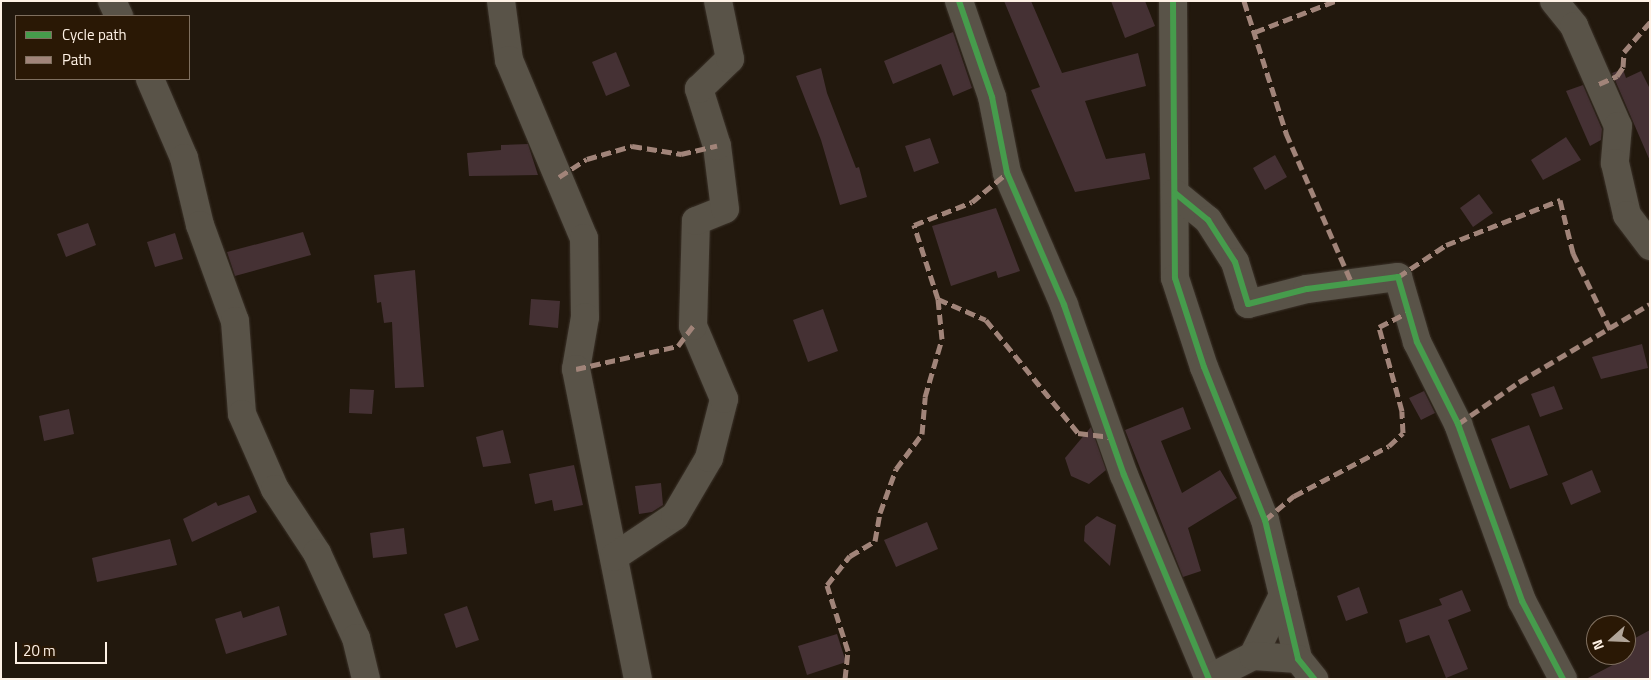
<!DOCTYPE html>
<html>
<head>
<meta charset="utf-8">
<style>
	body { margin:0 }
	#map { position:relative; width:1651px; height:680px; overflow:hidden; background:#22180d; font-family:"Titillium Web",sans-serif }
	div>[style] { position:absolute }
	.building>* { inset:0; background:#453134 }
	.roads { filter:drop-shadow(0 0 1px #3b3229) drop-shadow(0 0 1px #3b3229) }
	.minor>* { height:28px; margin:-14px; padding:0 14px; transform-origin:14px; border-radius:14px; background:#595348 }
	.quiet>* { height:5px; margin-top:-2.5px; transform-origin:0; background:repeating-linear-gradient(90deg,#a18479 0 10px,transparent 0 15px) }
	.cycleway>* { height:6px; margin:-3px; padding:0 3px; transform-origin:3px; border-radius:3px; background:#469c4c }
	span { translate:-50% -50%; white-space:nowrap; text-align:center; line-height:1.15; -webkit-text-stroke:4px #2a1805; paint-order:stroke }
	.frame { position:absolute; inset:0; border:2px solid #fef1e5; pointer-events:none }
	.legend { position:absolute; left:15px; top:15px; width:175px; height:65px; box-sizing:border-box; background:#2a1805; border:1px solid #7f6f5f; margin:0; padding:6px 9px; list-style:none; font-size:15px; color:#fef1e5 }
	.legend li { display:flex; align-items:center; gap:10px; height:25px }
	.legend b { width:25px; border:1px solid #7f6f5f }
	.north { position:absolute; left:1586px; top:615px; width:50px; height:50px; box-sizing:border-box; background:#2a1805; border:1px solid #7f6f5f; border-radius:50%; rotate:250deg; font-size:14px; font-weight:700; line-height:20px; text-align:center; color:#fef1e5 }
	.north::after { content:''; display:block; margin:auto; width:18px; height:22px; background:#b1a599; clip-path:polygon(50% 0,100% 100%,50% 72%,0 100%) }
	.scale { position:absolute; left:15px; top:642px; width:92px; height:22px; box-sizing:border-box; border:2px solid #fef1e5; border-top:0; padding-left:6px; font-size:15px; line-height:18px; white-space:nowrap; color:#fef1e5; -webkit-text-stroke:4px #2a1805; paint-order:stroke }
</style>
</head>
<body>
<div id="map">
	<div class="building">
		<div style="clip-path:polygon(1004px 1px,1031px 1px,1062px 73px,1138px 53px,1146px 86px,1085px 101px,1106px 159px,1145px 153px,1150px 179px,1075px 192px,1031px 90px,1040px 87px)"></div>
		<div style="clip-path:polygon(1111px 1px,1145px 1px,1155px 26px,1125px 38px)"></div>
		<div style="clip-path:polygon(953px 32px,972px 88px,953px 96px,941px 64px,893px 84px,884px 61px)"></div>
		<div style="clip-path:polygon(616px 52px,630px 86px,606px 96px,592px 62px)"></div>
		<div style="clip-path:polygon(821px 68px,827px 93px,856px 168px,859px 167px,867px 197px,840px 205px,821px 140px,796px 76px)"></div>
		<div style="clip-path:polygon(1623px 69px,1626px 78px,1641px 71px,1650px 89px,1650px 161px,1612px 73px)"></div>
		<div style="clip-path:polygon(1583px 85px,1602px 129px,1601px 140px,1590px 146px,1566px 91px)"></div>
		<div style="clip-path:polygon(1566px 137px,1581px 160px,1543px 180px,1531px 160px)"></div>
		<div style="clip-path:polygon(930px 138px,939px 163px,914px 172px,905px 146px)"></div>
		<div style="clip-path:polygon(528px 144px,538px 175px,469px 176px,467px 153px,501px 150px,501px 145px)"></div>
		<div style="clip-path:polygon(1275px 155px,1287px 177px,1265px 190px,1253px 168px)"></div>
		<div style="clip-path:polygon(1479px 194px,1493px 213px,1473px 227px,1460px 208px)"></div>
		<div style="clip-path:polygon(996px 208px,1020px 271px,998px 278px,996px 271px,951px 286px,932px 226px)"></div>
		<div style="clip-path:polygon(88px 223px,96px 245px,66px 257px,57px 234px)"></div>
		<div style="clip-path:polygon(303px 232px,311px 255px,235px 276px,227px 252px)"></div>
		<div style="clip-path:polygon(175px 233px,183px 259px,155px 267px,147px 242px)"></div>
		<div style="clip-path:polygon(415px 270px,424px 387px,395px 388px,392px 322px,384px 323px,381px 302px,377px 303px,374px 275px)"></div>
		<div style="clip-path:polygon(531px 299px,560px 301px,558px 328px,529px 325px)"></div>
		<div style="clip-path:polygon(823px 309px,838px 351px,808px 362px,793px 320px)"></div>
		<div style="clip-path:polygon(1642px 344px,1648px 368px,1601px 379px,1592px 357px)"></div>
		<div style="clip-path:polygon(1554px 386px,1563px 409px,1540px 417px,1531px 394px)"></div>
		<div style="clip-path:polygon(350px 389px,374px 390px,372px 414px,349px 413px)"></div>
		<div style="clip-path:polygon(1424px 391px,1435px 413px,1421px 420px,1409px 398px)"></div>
		<div style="clip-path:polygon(1183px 407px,1191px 429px,1161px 441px,1182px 493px,1220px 470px,1237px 498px,1188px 528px,1201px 571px,1183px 577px,1125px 430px)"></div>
		<div style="clip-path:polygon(69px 409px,74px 434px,44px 441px,39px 416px)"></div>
		<div style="clip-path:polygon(1529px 425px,1548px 475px,1510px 489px,1491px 439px)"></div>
		<div style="clip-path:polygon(1091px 427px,1106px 470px,1089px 484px,1071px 476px,1065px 458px)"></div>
		<div style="clip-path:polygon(503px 430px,511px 463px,483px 467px,476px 437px)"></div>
		<div style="clip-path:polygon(574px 465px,583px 505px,554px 511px,552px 500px,535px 504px,529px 474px)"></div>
		<div style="clip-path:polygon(1592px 470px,1601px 492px,1571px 505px,1562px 483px)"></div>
		<div style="clip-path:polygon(661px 483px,663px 505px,652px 512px,639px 514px,635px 486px)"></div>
		<div style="clip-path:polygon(249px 495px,257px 512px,192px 542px,183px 519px,216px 502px,218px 506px)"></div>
		<div style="clip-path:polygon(1097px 516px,1116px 525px,1110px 566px,1084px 541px,1085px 526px)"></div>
		<div style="clip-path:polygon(927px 522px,938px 549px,896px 567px,884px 540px)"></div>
		<div style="clip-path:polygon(404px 528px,407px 554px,373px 558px,370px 533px)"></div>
		<div style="clip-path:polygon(170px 539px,177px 565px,97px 582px,92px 558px)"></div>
		<div style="clip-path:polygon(1359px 587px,1368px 613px,1346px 621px,1337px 596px)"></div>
		<div style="clip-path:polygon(1462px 590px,1471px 611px,1448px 620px,1468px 669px,1446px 678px,1429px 635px,1406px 643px,1399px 620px,1442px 605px,1439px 599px)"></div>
		<div style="clip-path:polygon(279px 606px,287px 635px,226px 654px,215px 619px,241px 611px,243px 618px)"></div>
		<div style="clip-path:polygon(467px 606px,479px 640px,456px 648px,444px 614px)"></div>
		<div style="clip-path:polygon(1650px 630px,1650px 679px,1586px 679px,1626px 658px,1626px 643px)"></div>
		<div style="clip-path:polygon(837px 634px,846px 662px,807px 675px,798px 646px)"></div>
	</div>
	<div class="roads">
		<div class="minor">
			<div style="left:112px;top:1px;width:17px;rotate:65deg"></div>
			<div style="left:501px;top:1px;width:60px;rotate:82.3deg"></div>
			<div style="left:509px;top:60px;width:193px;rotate:67.2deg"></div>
			<div style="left:584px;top:238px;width:79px;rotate:89.3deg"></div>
			<div style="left:585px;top:317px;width:53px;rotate:99.8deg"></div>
			<div style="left:576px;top:369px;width:316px;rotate:78.7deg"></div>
			<div style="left:959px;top:1px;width:102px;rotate:71deg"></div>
			<div style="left:992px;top:97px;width:77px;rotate:78.8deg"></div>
			<div style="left:1007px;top:173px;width:144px;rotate:66.6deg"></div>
			<div style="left:1064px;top:305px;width:180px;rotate:70.6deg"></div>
			<div style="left:1124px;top:475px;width:221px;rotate:67.4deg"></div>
			<div style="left:1173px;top:1px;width:277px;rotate:89.6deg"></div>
			<div style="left:1175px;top:278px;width:94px;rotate:72deg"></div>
			<div style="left:1204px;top:367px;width:165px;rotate:68.3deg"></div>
			<div style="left:1265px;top:520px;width:143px;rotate:76.6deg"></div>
			<div style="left:1298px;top:659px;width:26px;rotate:51deg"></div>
			<div style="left:1554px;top:1px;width:32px;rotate:51deg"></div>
			<div style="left:1574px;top:26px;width:109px;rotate:66.3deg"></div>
			<div style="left:1618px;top:126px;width:37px;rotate:95deg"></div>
			<div style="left:1615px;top:163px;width:53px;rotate:77deg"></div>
			<div style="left:1627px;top:215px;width:39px;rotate:53deg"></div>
			<div style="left:150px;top:79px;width:86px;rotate:66.7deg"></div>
			<div style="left:184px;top:158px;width:69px;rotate:76.6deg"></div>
			<div style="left:200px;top:225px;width:102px;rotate:70deg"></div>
			<div style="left:235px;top:321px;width:93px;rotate:85.7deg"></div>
			<div style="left:242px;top:414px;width:82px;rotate:66.3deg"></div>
			<div style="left:275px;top:489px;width:77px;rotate:56.7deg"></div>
			<div style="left:317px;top:553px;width:94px;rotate:65.4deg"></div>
			<div style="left:356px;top:638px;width:42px;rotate:76.3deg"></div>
			<div style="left:1175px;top:193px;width:43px;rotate:39.3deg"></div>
			<div style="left:1208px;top:220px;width:50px;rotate:57.3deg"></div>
			<div style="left:1235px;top:262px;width:44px;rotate:72.8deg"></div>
			<div style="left:1248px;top:304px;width:61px;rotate:-14.3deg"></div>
			<div style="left:1307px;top:289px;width:92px;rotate:-7.5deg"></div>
			<div style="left:1398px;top:277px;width:68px;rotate:73.7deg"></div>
			<div style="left:1417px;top:342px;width:92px;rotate:63.4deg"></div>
			<div style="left:1458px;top:424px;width:188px;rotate:70.1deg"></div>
			<div style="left:1522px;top:601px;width:88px;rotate:62.3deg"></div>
			<div style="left:614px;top:557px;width:73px;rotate:-33.9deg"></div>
			<div style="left:675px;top:516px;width:67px;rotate:-59.6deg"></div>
			<div style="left:709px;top:458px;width:61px;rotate:-75.7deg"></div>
			<div style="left:724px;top:399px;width:79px;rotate:-113deg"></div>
			<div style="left:693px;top:326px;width:105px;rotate:-88.4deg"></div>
			<div style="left:696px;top:221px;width:31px;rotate:-22deg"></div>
			<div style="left:725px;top:209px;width:64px;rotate:-97.2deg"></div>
			<div style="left:717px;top:146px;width:60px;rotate:-107.5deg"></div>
			<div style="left:699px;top:89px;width:43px;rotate:-44.1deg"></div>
			<div style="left:730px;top:59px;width:59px;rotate:-101.7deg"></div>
			<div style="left:1253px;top:656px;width:68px;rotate:-63.8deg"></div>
			<div style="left:1208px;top:679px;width:51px;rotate:-27.1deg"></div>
			<div style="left:1253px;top:656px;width:45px;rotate:3.8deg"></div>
		</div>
	</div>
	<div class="quiet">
		<div style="left:1244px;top:1px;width:139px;rotate:72.3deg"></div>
		<div style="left:1286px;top:133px;width:164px;rotate:66.3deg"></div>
		<div style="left:1255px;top:32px;width:86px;rotate:-21.2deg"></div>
		<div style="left:1599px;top:84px;width:20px;rotate:-24deg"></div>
		<div style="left:1617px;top:76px;width:11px;rotate:-56deg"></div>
		<div style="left:1623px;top:67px;width:15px;rotate:-86deg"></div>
		<div style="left:1624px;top:52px;width:40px;rotate:-49deg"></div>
		<div style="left:559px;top:177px;width:33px;rotate:-33deg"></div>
		<div style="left:587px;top:159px;width:47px;rotate:-16.1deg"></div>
		<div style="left:632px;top:146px;width:50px;rotate:9.3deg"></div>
		<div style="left:681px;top:154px;width:37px;rotate:-13deg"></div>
		<div style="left:1398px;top:277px;width:58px;rotate:-33.7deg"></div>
		<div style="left:1446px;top:245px;width:123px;rotate:-21.5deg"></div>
		<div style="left:1560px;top:200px;width:55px;rotate:76.2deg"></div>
		<div style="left:1573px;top:253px;width:85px;rotate:64deg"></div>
		<div style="left:938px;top:299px;width:52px;rotate:23.6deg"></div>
		<div style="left:986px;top:320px;width:146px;rotate:50.8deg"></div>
		<div style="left:1078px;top:433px;width:33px;rotate:7deg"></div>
		<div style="left:576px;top:369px;width:105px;rotate:-12.7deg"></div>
		<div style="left:678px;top:346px;width:25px;rotate:-53deg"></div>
		<div style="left:1458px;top:424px;width:74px;rotate:-34.5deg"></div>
		<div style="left:1519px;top:382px;width:152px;rotate:-30.8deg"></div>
		<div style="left:1265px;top:520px;width:38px;rotate:-40deg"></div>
		<div style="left:1294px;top:496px;width:107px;rotate:-27.8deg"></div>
		<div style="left:1389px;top:446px;width:19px;rotate:-43deg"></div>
		<div style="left:1403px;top:433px;width:22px;rotate:-93deg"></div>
		<div style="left:1402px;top:411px;width:87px;rotate:-105.3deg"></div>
		<div style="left:1379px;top:327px;width:33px;rotate:-27deg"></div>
		<div style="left:845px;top:679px;width:28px;rotate:-84deg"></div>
		<div style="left:848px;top:651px;width:69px;rotate:-107.7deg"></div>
		<div style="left:827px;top:585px;width:37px;rotate:-52deg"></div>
		<div style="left:850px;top:556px;width:29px;rotate:-31deg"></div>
		<div style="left:875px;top:541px;width:28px;rotate:-80deg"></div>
		<div style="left:880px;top:513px;width:47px;rotate:-70deg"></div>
		<div style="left:896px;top:469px;width:44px;rotate:-53.4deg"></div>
		<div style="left:922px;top:434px;width:37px;rotate:-85deg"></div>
		<div style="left:925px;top:397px;width:60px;rotate:-73.7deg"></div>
		<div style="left:942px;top:339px;width:40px;rotate:-95.7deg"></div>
		<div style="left:938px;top:299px;width:78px;rotate:-108deg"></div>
		<div style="left:914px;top:225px;width:62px;rotate:-21.6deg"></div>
		<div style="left:972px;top:202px;width:45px;rotate:-39.6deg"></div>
	</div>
	<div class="cycleway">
		<div style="left:959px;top:1px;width:102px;rotate:71deg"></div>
		<div style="left:992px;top:97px;width:77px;rotate:78.8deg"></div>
		<div style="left:1007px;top:173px;width:144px;rotate:66.6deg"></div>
		<div style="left:1064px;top:305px;width:180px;rotate:70.6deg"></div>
		<div style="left:1124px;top:475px;width:221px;rotate:67.4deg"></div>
		<div style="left:1173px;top:1px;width:277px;rotate:89.6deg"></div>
		<div style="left:1175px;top:278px;width:94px;rotate:72deg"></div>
		<div style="left:1204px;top:367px;width:165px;rotate:68.3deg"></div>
		<div style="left:1265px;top:520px;width:143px;rotate:76.6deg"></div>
		<div style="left:1298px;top:659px;width:26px;rotate:51deg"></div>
		<div style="left:1175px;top:193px;width:43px;rotate:39.3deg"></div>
		<div style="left:1208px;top:220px;width:50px;rotate:57.3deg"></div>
		<div style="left:1235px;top:262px;width:44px;rotate:72.8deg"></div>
		<div style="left:1248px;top:304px;width:61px;rotate:-14.3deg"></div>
		<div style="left:1307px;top:289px;width:92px;rotate:-7.5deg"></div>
		<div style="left:1398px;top:277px;width:68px;rotate:73.7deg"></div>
		<div style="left:1417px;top:342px;width:92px;rotate:63.4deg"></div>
		<div style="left:1458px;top:424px;width:188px;rotate:70.1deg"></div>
		<div style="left:1522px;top:601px;width:88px;rotate:62.3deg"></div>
	</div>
	<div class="frame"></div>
	<ul class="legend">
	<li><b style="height:6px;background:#469c4c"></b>Cycle path</li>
	<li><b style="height:6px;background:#a18479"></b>Path</li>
	</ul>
	<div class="north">N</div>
	<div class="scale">20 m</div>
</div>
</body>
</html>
